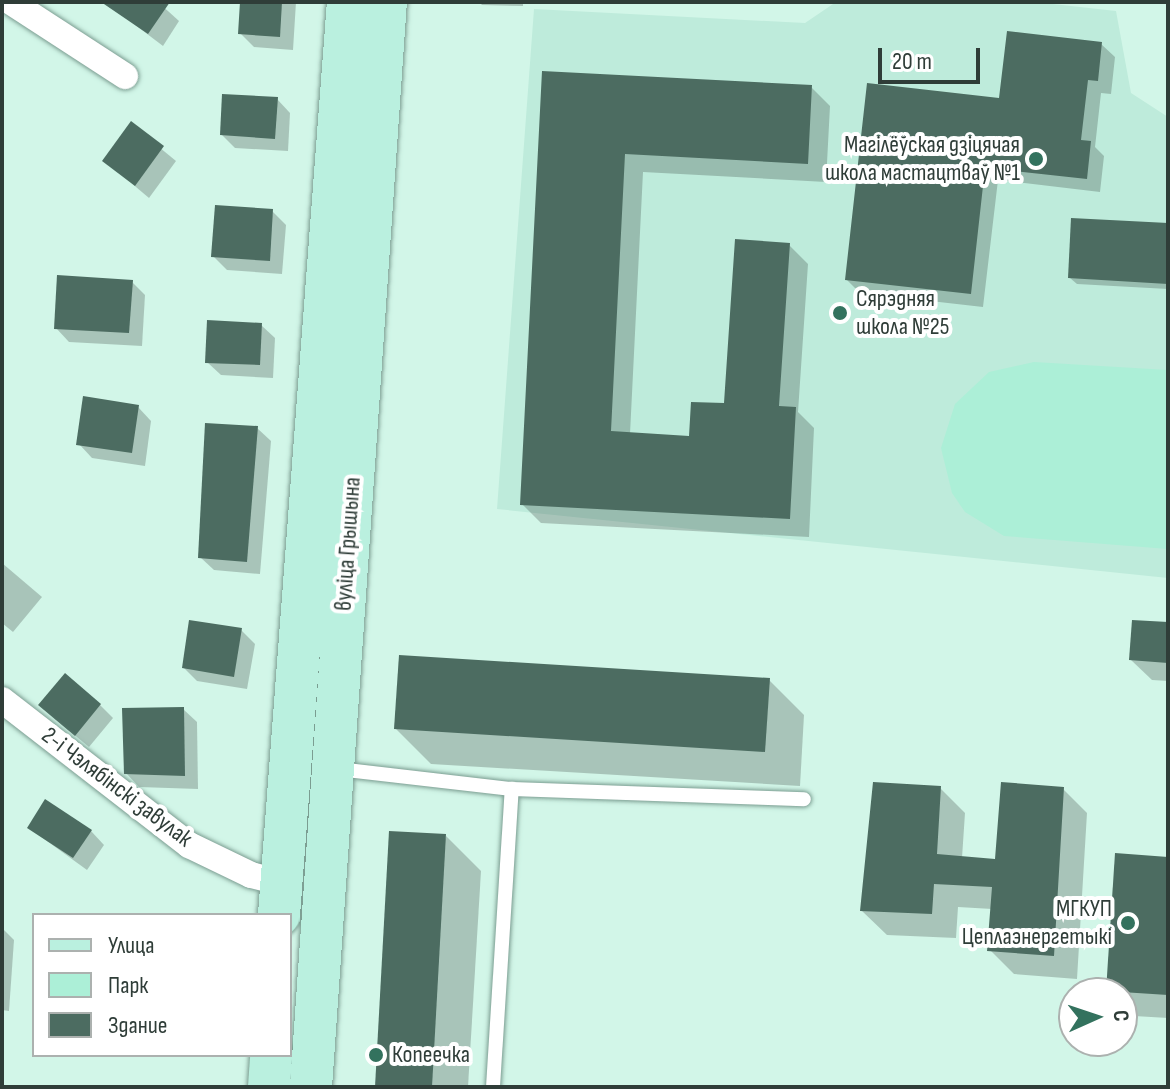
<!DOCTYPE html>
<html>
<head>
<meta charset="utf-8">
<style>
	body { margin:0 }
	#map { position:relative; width:1170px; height:1089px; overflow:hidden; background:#d2f6e8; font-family:"Sofia Sans Condensed",sans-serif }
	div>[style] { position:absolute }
	.built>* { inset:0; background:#beebdb }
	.green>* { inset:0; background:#acefd7 }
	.shadow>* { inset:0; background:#0003 }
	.building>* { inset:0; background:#4c6c61 }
	.roads { filter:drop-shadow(0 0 2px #7b9d91) drop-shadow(0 0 2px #7b9d91) }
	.service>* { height:14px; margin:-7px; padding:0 7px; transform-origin:7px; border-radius:7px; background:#fff }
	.minor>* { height:26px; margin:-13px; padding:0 13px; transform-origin:13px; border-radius:13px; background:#fff }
	.primary>* { height:42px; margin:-21px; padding:0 21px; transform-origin:21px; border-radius:21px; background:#baf0df }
	.dots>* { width:22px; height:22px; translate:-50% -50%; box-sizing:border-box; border:4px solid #fff; border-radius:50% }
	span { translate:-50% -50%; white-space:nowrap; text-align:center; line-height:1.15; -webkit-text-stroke:8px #fff; paint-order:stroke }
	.poi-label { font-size:24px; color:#2f3d38 }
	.right { translate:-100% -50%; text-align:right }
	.left { translate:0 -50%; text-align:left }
	.street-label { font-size:24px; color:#2f3d38 }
	.frame { position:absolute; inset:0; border:4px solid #2f3d38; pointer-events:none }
	.legend { position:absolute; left:32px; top:913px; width:260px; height:144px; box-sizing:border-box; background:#fff; border:2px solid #acb1af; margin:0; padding:10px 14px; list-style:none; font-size:24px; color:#2f3d38 }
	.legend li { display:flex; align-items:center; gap:16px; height:40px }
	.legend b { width:40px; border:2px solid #acb1af }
	.north { position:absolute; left:1058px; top:977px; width:80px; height:80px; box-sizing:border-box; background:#fff; border:2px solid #acb1af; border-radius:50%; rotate:87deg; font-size:22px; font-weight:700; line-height:32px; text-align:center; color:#2f3d38 }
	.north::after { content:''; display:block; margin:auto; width:28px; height:36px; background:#33725e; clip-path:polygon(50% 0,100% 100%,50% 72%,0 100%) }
	.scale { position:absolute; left:878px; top:48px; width:102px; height:36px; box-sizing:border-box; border:4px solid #2f3d38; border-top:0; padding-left:10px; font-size:24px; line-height:28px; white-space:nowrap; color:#2f3d38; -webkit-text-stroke:6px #fff; paint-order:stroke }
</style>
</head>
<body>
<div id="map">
	<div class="built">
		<div style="clip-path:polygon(836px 2px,1035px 2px,1116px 11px,1131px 93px,1168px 117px,1168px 578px,497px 509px,534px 9px,805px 23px)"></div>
	</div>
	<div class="green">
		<div style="clip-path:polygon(1034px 362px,1168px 370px,1168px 549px,1004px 536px,965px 512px,952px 493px,941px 448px,955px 404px,989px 372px)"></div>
	</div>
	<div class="shadow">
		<div style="clip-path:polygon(105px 2px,158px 2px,179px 21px,163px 46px)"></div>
		<div style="clip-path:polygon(241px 2px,296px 2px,293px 50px,254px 47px,241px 34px)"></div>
		<div style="clip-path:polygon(479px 2px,523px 2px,523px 6px,482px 5px)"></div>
		<div style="clip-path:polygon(1101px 44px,1115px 57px,1111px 94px,1101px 93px,1095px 147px,1104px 156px,1100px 192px,998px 180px,983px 307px,860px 293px,847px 280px,1001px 100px)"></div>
		<div style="clip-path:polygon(544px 73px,811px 87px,830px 106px,826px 182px,643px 172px,630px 434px,690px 438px,725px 405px,789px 245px,808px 264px,798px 412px,814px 428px,809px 537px,541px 523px,522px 504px)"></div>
		<div style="clip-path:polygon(277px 99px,290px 113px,288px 151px,235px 148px,222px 135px)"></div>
		<div style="clip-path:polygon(131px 124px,176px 161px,149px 198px,104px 160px)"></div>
		<div style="clip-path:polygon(272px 211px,286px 225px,282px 274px,227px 270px,213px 256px)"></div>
		<div style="clip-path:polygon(1168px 225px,1168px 289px,1077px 284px,1070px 278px)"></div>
		<div style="clip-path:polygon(132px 282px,145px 295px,142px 346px,69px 342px,56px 328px)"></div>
		<div style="clip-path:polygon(261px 325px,275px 338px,273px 378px,221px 375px,207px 362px)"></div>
		<div style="clip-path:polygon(138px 407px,151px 421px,145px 466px,92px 458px,79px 444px)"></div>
		<div style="clip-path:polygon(257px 428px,271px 441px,260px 574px,214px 570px,200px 557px)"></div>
		<div style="clip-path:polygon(2px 563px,42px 597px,13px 632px,2px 623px)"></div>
		<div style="clip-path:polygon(1168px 624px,1168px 681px,1152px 680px,1131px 660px)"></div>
		<div style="clip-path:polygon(241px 630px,255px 644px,247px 689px,197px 681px,184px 668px)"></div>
		<div style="clip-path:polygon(769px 680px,804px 715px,800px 786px,431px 764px,396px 729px)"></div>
		<div style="clip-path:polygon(100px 705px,113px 718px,89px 747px,54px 718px)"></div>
		<div style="clip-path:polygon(183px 709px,197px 722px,198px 789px,139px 787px,126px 773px)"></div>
		<div style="clip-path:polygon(940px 788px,965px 813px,962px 858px,997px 861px,1063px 789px,1087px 813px,1077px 979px,1014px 974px,990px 950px,992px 909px,958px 907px,956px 938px,887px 935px,862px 911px)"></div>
		<div style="clip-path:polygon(29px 828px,91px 831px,104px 845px,87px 870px)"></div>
		<div style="clip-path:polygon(446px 836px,481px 871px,468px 1087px,376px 1087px)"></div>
		<div style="clip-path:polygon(1168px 859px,1168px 1018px,1134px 1016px,1122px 1004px,1122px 993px,1108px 990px)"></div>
		<div style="clip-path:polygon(2px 928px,14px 940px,9px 1011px,2px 1010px)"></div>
	</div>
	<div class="building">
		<div style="clip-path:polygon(101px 2px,170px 2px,148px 34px)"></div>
		<div style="clip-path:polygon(240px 2px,282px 2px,280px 37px,238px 34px)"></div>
		<div style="clip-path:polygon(1007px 31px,1102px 42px,1098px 81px,1088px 80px,1081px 140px,1091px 141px,1087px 179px,985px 168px,971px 294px,845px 280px,867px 83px,999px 98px)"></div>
		<div style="clip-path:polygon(542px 71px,812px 85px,808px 164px,625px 154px,611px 431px,689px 436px,691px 402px,724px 403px,735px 239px,790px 243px,779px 406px,796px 407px,790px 519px,520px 505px)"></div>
		<div style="clip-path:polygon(222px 94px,278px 97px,275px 139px,220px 135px)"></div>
		<div style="clip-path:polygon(131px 121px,164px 146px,135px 186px,102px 161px)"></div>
		<div style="clip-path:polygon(215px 205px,273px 209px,270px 261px,211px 257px)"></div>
		<div style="clip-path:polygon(1071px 218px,1168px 223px,1168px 284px,1068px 278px)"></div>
		<div style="clip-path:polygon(57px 275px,133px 280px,129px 333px,54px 329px)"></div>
		<div style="clip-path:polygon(207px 320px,262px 323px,260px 365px,205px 363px)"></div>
		<div style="clip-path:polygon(83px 396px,139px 405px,132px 453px,76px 445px)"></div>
		<div style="clip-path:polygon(205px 423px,258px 426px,247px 562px,198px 558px)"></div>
		<div style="clip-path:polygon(189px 620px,242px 628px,234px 677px,182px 668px)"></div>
		<div style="clip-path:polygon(1132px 620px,1168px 622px,1168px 663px,1129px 660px)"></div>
		<div style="clip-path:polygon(399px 655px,770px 678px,765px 752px,394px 729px)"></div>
		<div style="clip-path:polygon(65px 673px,101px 704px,75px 736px,38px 705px)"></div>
		<div style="clip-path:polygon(184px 707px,185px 776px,124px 774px,122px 708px)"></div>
		<div style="clip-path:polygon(873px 782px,941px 786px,937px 854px,995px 859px,1001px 782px,1064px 787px,1054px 956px,987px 951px,992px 887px,934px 884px,932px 914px,860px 911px)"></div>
		<div style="clip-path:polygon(45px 799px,92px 830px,73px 858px,27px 828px)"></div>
		<div style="clip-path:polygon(389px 831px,446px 834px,432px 1087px,375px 1087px)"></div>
		<div style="clip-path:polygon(1115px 853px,1168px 857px,1168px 995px,1106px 991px)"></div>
	</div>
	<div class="roads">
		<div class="service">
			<div style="left:338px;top:769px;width:175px;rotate:6.6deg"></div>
			<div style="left:512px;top:789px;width:292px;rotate:2deg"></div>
			<div style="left:493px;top:1087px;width:299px;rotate:-86.4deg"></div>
		</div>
		<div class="minor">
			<div style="left:11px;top:2px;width:136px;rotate:33deg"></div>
			<div style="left:2px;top:700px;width:237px;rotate:37.8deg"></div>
			<div style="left:189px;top:845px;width:69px;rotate:25.8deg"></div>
			<div style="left:251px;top:875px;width:32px;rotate:14deg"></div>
		</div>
		<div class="primary">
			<div style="left:279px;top:915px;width:916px;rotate:-85.68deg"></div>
			<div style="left:269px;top:1087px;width:32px;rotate:-86deg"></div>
			<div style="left:311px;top:1087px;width:1088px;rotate:-86.05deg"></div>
		</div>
	</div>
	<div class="dots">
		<div style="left:1036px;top:159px;background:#33725e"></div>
		<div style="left:840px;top:313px;background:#33725e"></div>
		<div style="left:1128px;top:923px;background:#33725e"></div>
		<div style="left:376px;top:1055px;background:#33725e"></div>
	</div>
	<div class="poi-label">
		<span class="right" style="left:1020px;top:159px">Магілёўская дзіцячая<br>школа мастацтваў №1</span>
		<span class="left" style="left:856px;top:313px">Сярэдняя<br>школа №25</span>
		<span class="right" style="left:1112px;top:923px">МГКУП<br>Цеплаэнергетыкі</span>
		<span class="left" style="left:392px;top:1055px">Копеечка</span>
	</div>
	<div class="street-label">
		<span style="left:348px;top:544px;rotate:-86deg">вуліца Грышына</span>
		<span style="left:117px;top:787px;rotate:37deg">2-і Чэлябінскі завулак</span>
	</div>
	<div class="frame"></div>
	<ul class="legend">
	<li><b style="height:10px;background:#baf0df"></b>Улица</li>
	<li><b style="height:22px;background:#acefd7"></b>Парк</li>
	<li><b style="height:22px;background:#4c6c61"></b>Здание</li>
	</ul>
	<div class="north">С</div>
	<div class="scale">20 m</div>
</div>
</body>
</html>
